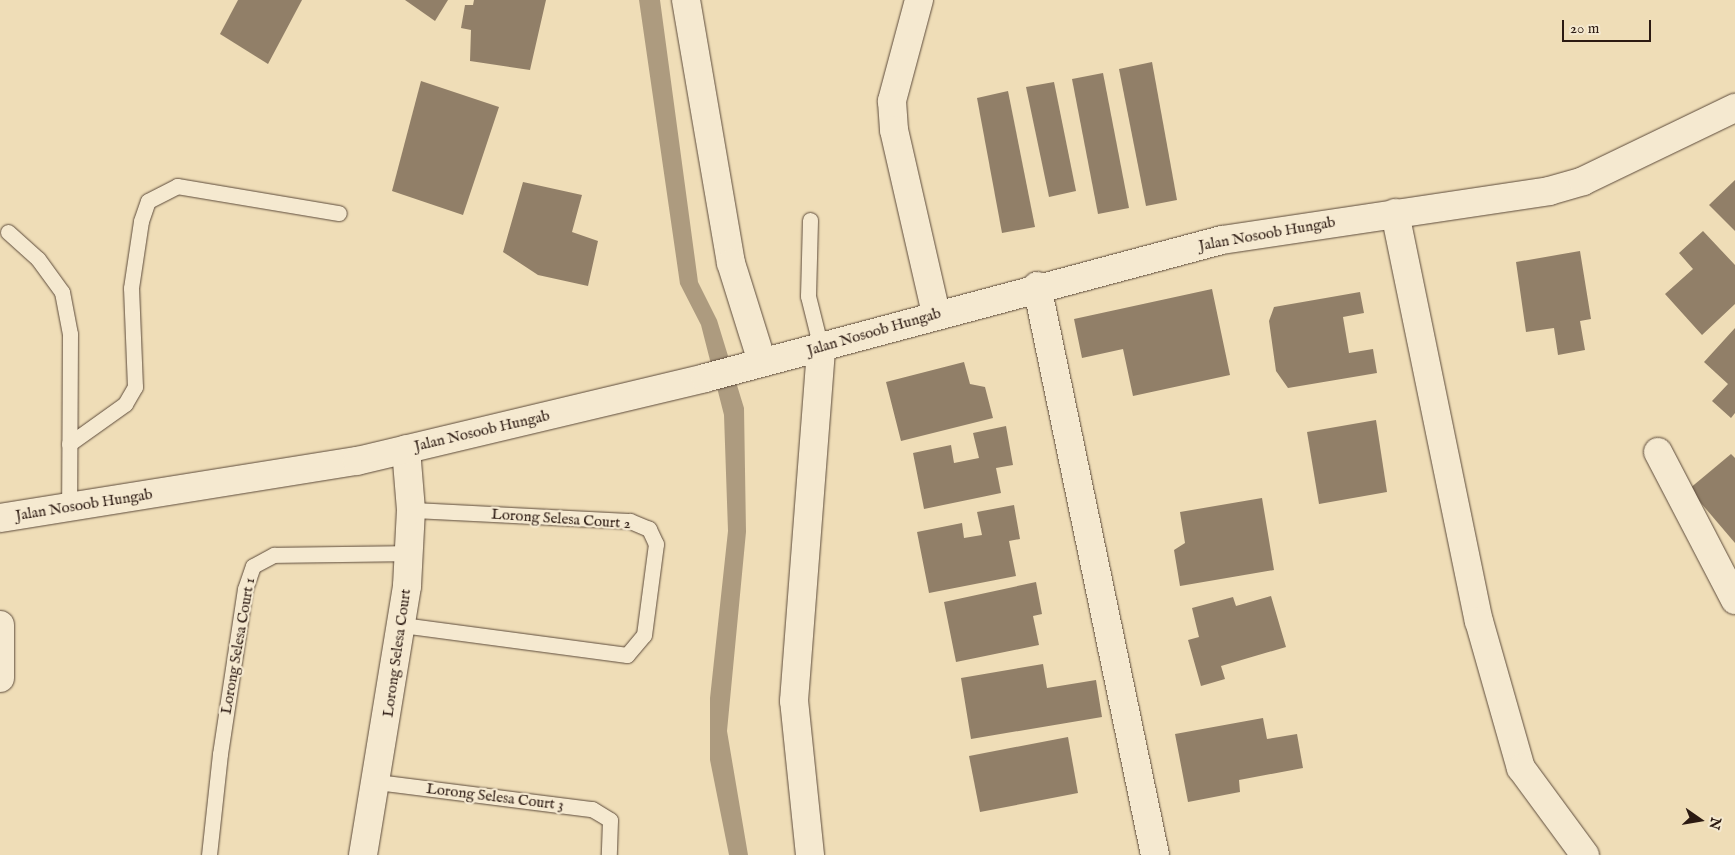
<!DOCTYPE html>
<html>
<head>
<meta charset="utf-8">
<style>
	body { margin:0 }
	#map { position:relative; width:1735px; height:855px; overflow:hidden; background:#efddb7; font-family:"IM FELL English",serif }
	div>[style] { position:absolute }
	.water>* { inset:0; background:#ad9b7f }
	.building>* { inset:0; background:#917f68 }
	.roads { filter:drop-shadow(0 0 1px #5d4b3b) drop-shadow(0 0 1px #5d4b3b) }
	.service>* { height:15px; margin:-7.5px; padding:0 7.5px; transform-origin:7.5px; border-radius:7.5px; background:#f5e9d0 }
	.minor>* { height:28px; margin:-14px; padding:0 14px; transform-origin:14px; border-radius:14px; background:#f5e9d0 }
	.secondary>* { height:28px; margin:-14px; padding:0 14px; transform-origin:14px; border-radius:14px; background:#f5e9d0 }
	span { translate:-50% -50%; white-space:nowrap; text-align:center; line-height:1.15; -webkit-text-stroke:4.5px #f5e9d0; paint-order:stroke }
	.street-label { font-size:15px; color:#2c1a12 }
	.north { position:absolute; left:1675px; top:795px; width:50px; height:50px; -webkit-text-stroke:4px #f5e9d0; paint-order:stroke; rotate:103deg; font-size:14px; font-weight:700; line-height:20px; text-align:center; color:#2c1a12 }
	.north::after { content:''; display:block; margin:auto; width:18px; height:22px; background:#2c1a12; clip-path:polygon(50% 0,100% 100%,50% 72%,0 100%) }
	.scale { position:absolute; left:1562px; top:20px; width:89px; height:22px; box-sizing:border-box; border:2px solid #2c1a12; border-top:0; padding-left:6px; font-size:15px; line-height:18px; white-space:nowrap; color:#2c1a12; -webkit-text-stroke:4px #f5e9d0; paint-order:stroke }
</style>
</head>
<body>
<div id="map">
	<div class="water">
		<div style="clip-path:polygon(639px 0,660px 0,698px 282px,717px 320px,744px 408px,746px 532px,727px 731px,748px 855px,729px 855px,710px 760px,710px 698px,728px 531px,724px 415px,701px 325px,680px 284px)"></div>
	</div>
	<div class="building">
		<div style="clip-path:polygon(238px 0,302px 0,268px 64px,220px 34px)"></div>
		<div style="clip-path:polygon(405px 0,448px 0,435px 21px)"></div>
		<div style="clip-path:polygon(474px 0,546px 0,530px 70px,470px 61px,471px 30px,461px 28px,465px 5px,473px 5px)"></div>
		<div style="clip-path:polygon(1152px 62px,1177px 200px,1146px 206px,1119px 69px)"></div>
		<div style="clip-path:polygon(1103px 73px,1129px 208px,1098px 214px,1072px 79px)"></div>
		<div style="clip-path:polygon(421px 81px,499px 107px,463px 215px,392px 191px)"></div>
		<div style="clip-path:polygon(1054px 82px,1076px 191px,1049px 197px,1026px 87px)"></div>
		<div style="clip-path:polygon(1008px 91px,1035px 227px,1002px 233px,977px 98px)"></div>
		<div style="clip-path:polygon(1735px 180px,1735px 231px,1709px 205px)"></div>
		<div style="clip-path:polygon(523px 182px,582px 195px,572px 232px,598px 241px,588px 286px,538px 275px,503px 252px)"></div>
		<div style="clip-path:polygon(1703px 231px,1735px 265px,1735px 304px,1702px 335px,1665px 294px,1693px 269px,1679px 253px)"></div>
		<div style="clip-path:polygon(1580px 251px,1591px 319px,1580px 321px,1585px 350px,1558px 355px,1554px 328px,1526px 332px,1516px 262px)"></div>
		<div style="clip-path:polygon(1212px 289px,1230px 375px,1133px 396px,1123px 349px,1082px 358px,1074px 319px)"></div>
		<div style="clip-path:polygon(1360px 292px,1364px 313px,1343px 317px,1349px 353px,1373px 349px,1377px 373px,1288px 388px,1276px 371px,1269px 321px,1274px 307px)"></div>
		<div style="clip-path:polygon(1735px 328px,1735px 413px,1731px 418px,1712px 401px,1728px 384px,1704px 362px)"></div>
		<div style="clip-path:polygon(964px 362px,970px 384px,985px 387px,993px 418px,901px 441px,886px 382px)"></div>
		<div style="clip-path:polygon(1376px 420px,1387px 492px,1319px 504px,1307px 432px)"></div>
		<div style="clip-path:polygon(1006px 426px,1013px 465px,996px 468px,1001px 493px,924px 509px,913px 453px,951px 445px,954px 463px,979px 458px,973px 433px)"></div>
		<div style="clip-path:polygon(1731px 454px,1735px 458px,1735px 543px,1689px 489px)"></div>
		<div style="clip-path:polygon(1262px 498px,1274px 570px,1180px 586px,1174px 550px,1185px 543px,1180px 512px)"></div>
		<div style="clip-path:polygon(1014px 505px,1020px 539px,1009px 541px,1016px 576px,929px 593px,917px 532px,962px 523px,964px 538px,982px 535px,977px 512px)"></div>
		<div style="clip-path:polygon(1036px 582px,1042px 614px,1033px 616px,1039px 645px,956px 662px,944px 602px)"></div>
		<div style="clip-path:polygon(1271px 596px,1286px 647px,1221px 666px,1225px 679px,1201px 686px,1188px 640px,1199px 637px,1192px 608px,1233px 597px,1236px 606px)"></div>
		<div style="clip-path:polygon(1043px 664px,1047px 688px,1096px 680px,1102px 717px,971px 739px,961px 678px)"></div>
		<div style="clip-path:polygon(1263px 718px,1267px 739px,1297px 734px,1303px 768px,1239px 780px,1240px 792px,1188px 802px,1175px 734px)"></div>
		<div style="clip-path:polygon(1068px 737px,1078px 793px,980px 812px,969px 756px)"></div>
	</div>
	<div class="roads">
		<div class="service">
			<div style="left:810px;top:220px;width:76px;rotate:91.5deg"></div>
			<div style="left:808px;top:296px;width:54px;rotate:76deg"></div>
			<div style="left:8px;top:232px;width:40px;rotate:42deg"></div>
			<div style="left:38px;top:259px;width:41px;rotate:54deg"></div>
			<div style="left:62px;top:292px;width:43px;rotate:79.2deg"></div>
			<div style="left:70px;top:334px;width:173px;rotate:90.3deg"></div>
			<div style="left:69px;top:444px;width:69px;rotate:-35.5deg"></div>
			<div style="left:125px;top:404px;width:20px;rotate:-60deg"></div>
			<div style="left:135px;top:387px;width:99px;rotate:-92.3deg"></div>
			<div style="left:131px;top:288px;width:68px;rotate:-81.5deg"></div>
			<div style="left:141px;top:221px;width:21px;rotate:-71deg"></div>
			<div style="left:148px;top:201px;width:33px;rotate:-27deg"></div>
			<div style="left:177px;top:186px;width:164px;rotate:9.5deg"></div>
			<div style="left:402px;top:625px;width:227px;rotate:7.6deg"></div>
			<div style="left:627px;top:655px;width:26px;rotate:-50deg"></div>
			<div style="left:644px;top:635px;width:92px;rotate:-82.5deg"></div>
			<div style="left:656px;top:544px;width:17px;rotate:-115deg"></div>
			<div style="left:649px;top:529px;width:21px;rotate:-157deg"></div>
			<div style="left:630px;top:521px;width:219px;rotate:-177.1deg"></div>
			<div style="left:377px;top:782px;width:217px;rotate:7.2deg"></div>
			<div style="left:592px;top:809px;width:21px;rotate:31deg"></div>
			<div style="left:610px;top:820px;width:35px;rotate:92deg"></div>
			<div style="left:209px;top:855px;width:102px;rotate:-83.8deg"></div>
			<div style="left:220px;top:754px;width:167px;rotate:-81.4deg"></div>
			<div style="left:245px;top:589px;width:24px;rotate:-71deg"></div>
			<div style="left:253px;top:566px;width:24px;rotate:-28deg"></div>
			<div style="left:274px;top:555px;width:136px;rotate:-0.8deg"></div>
		</div>
		<div class="minor">
			<div style="left:686px;top:0;width:267px;rotate:80.3deg"></div>
			<div style="left:731px;top:263px;width:104px;rotate:72.6deg"></div>
			<div style="left:919px;top:0;width:105px;rotate:105deg"></div>
			<div style="left:892px;top:101px;width:29px;rotate:86deg"></div>
			<div style="left:894px;top:130px;width:188px;rotate:77.1deg"></div>
			<div style="left:1395px;top:213px;width:417px;rotate:78.4deg"></div>
			<div style="left:1479px;top:621px;width:153px;rotate:74.1deg"></div>
			<div style="left:1521px;top:768px;width:108px;rotate:53.7deg"></div>
			<div style="left:1037px;top:286px;width:581px;rotate:78.28deg"></div>
			<div style="left:1658px;top:452px;width:167px;rotate:62.5deg"></div>
			<div style="left:0;top:625px;width:53px;rotate:90deg"></div>
			<div style="left:363px;top:855px;width:273px;rotate:-80.7deg"></div>
			<div style="left:407px;top:586px;width:76px;rotate:-87deg"></div>
			<div style="left:411px;top:510px;width:61px;rotate:-94.7deg"></div>
			<div style="left:810px;top:855px;width:155px;rotate:-95.9deg"></div>
			<div style="left:794px;top:701px;width:354px;rotate:-85.6deg"></div>
		</div>
		<div class="secondary">
			<div style="left:0;top:518px;width:362px;rotate:-9.1deg"></div>
			<div style="left:357px;top:461px;width:358px;rotate:-13.4deg"></div>
			<div style="left:705px;top:378px;width:535px;rotate:-14.95deg"></div>
			<div style="left:1222px;top:240px;width:331px;rotate:-8.5deg"></div>
			<div style="left:1549px;top:191px;width:35px;rotate:-16deg"></div>
			<div style="left:1583px;top:181px;width:169px;rotate:-25.7deg"></div>
		</div>
	</div>
	<div class="street-label">
		<span style="left:1267px;top:234px;rotate:-10deg">Jalan Nosoob Hungab</span>
		<span style="left:874px;top:332px;rotate:-16deg">Jalan Nosoob Hungab</span>
		<span style="left:482px;top:431px;rotate:-13deg">Jalan Nosoob Hungab</span>
		<span style="left:84px;top:505px;rotate:-9deg">Jalan Nosoob Hungab</span>
		<span style="left:561px;top:519px;rotate:4deg">Lorong Selesa Court 2</span>
		<span style="left:238px;top:646px;rotate:-80deg">Lorong Selesa Court 1</span>
		<span style="left:397px;top:653px;rotate:-82deg">Lorong Selesa Court</span>
		<span style="left:495px;top:797px;rotate:7deg">Lorong Selesa Court 3</span>
	</div>
	<div class="north">N</div>
	<div class="scale">20 m</div>
</div>
</body>
</html>
